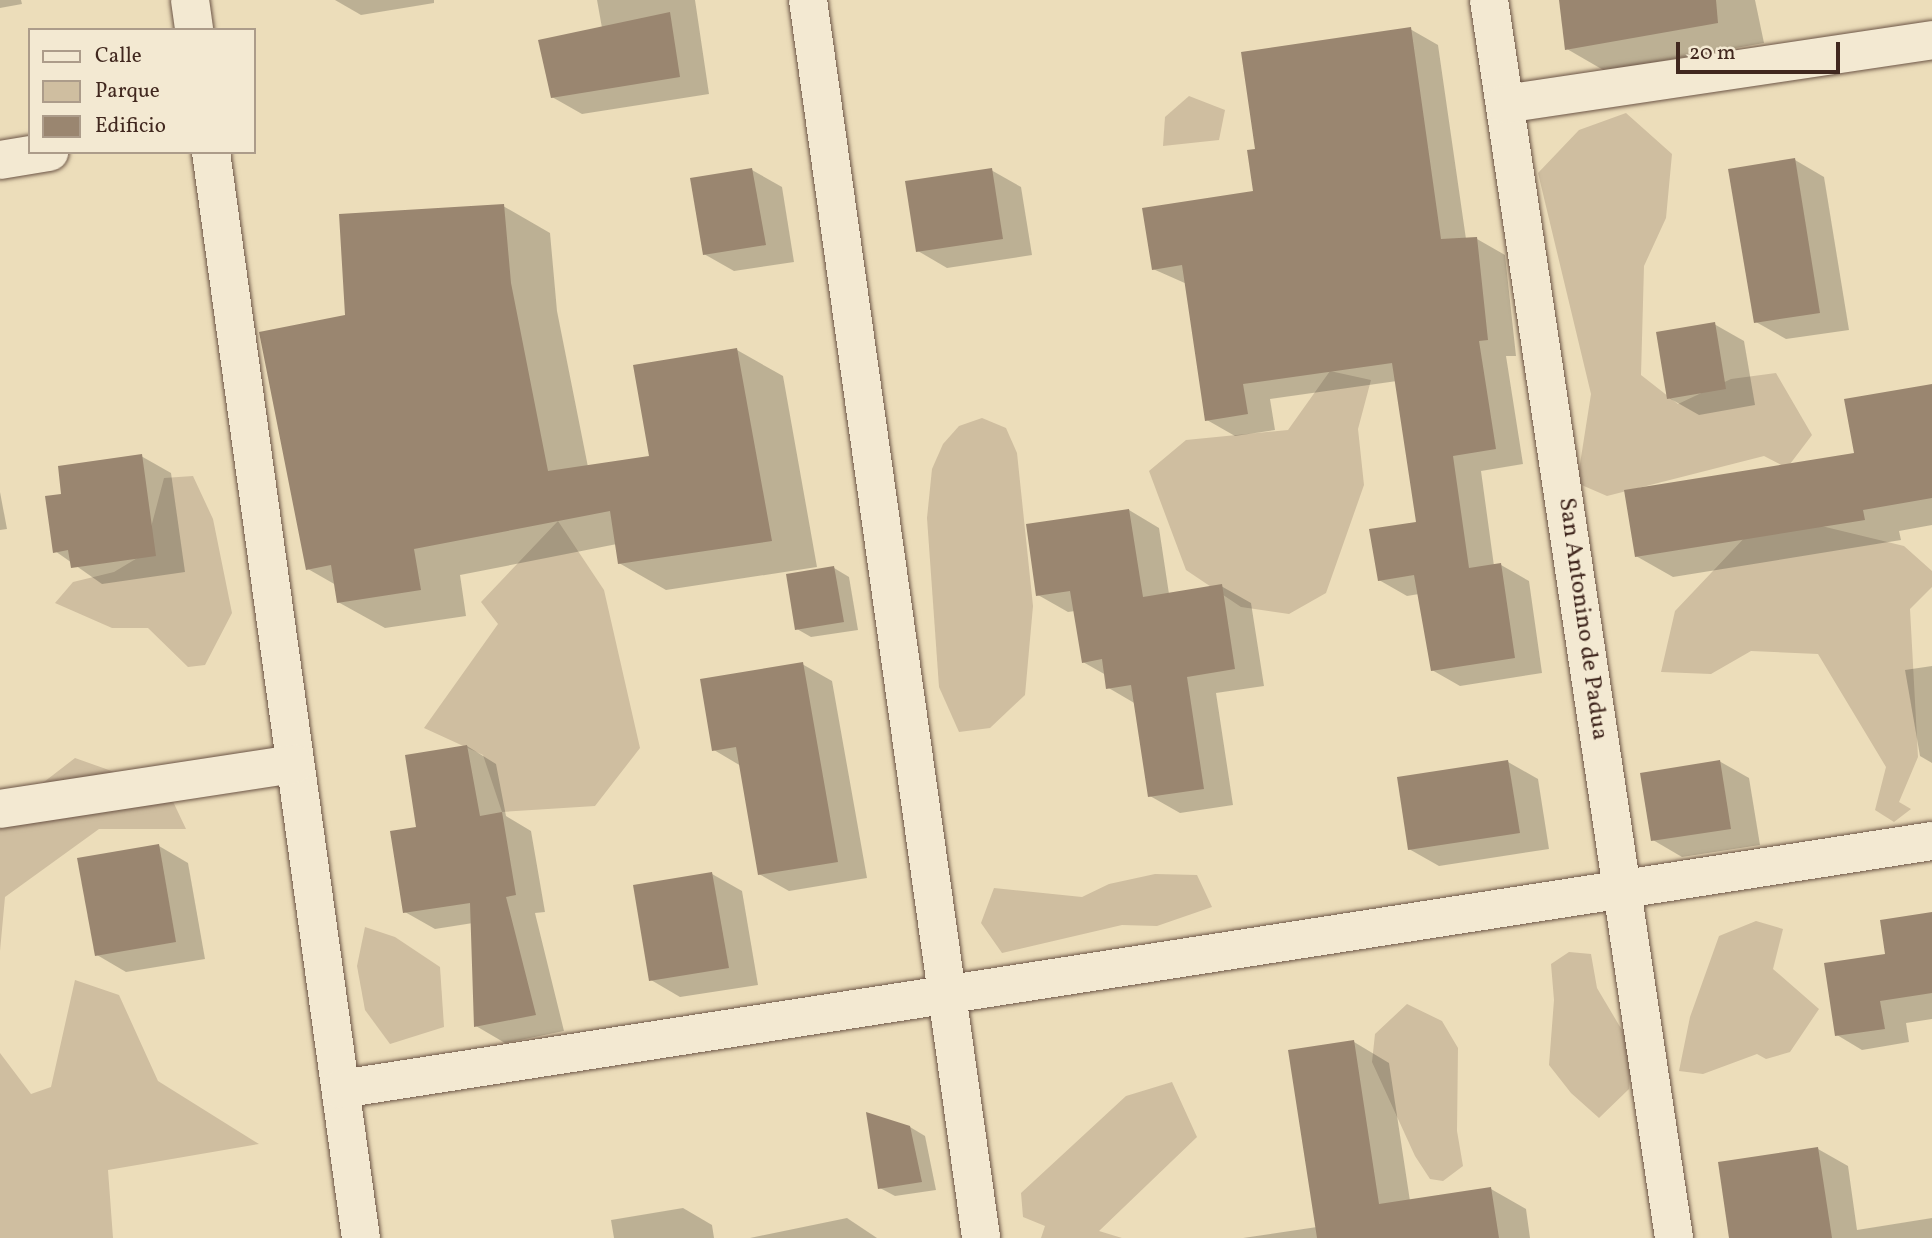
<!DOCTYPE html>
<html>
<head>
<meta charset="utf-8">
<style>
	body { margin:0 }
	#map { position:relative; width:1932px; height:1238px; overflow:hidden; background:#ecddba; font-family:Vollkorn,serif }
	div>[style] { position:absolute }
	.green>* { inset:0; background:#cfbea0 }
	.shadow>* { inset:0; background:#0003 }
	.building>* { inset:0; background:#9a8670 }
	.roads { filter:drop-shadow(0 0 2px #6c5546) drop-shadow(0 0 2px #6c5546) }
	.street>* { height:38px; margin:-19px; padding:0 19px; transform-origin:19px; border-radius:19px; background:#f3e9d2 }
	span { translate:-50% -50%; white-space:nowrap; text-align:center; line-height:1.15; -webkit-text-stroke:5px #f3e9d2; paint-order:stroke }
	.street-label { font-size:24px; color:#41281f }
	.legend { position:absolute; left:28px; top:28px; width:228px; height:126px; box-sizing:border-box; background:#f3e9d2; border:2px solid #ac9c8a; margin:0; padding:9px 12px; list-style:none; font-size:21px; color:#41281f }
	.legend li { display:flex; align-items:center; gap:14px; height:35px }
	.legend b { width:35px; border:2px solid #ac9c8a }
	.scale { position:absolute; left:1676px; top:42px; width:164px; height:32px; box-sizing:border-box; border:4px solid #41281f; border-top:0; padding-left:9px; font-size:21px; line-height:24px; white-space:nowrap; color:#41281f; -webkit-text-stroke:5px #f3e9d2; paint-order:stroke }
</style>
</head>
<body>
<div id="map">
	<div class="green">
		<div style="clip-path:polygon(1189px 96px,1225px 110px,1219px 140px,1163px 146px,1165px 117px)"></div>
		<div style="clip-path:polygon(1626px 113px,1672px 154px,1666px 218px,1644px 266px,1641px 375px,1678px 404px,1731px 379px,1776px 373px,1812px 435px,1787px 468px,1764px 456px,1607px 496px,1577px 483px,1591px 394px,1538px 173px,1579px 130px)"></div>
		<div style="clip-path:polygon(1330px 371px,1371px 380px,1358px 429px,1364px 485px,1326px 593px,1289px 614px,1241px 607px,1186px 570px,1149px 471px,1186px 440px,1288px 430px)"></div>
		<div style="clip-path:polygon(982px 418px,1006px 428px,1017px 453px,1033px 606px,1025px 695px,990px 728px,959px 732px,939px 687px,927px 518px,932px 469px,943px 444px,959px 426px)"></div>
		<div style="clip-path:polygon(193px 476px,213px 519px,232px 613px,205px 665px,188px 667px,148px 628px,112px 628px,55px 603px,73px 582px,114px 572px,144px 554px,164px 478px)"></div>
		<div style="clip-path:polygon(1768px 513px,1904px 546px,1932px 571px,1932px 587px,1910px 609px,1918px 757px,1899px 802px,1911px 809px,1894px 822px,1875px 810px,1886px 767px,1818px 654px,1751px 651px,1711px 674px,1661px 672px,1675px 611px)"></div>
		<div style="clip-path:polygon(558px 521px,604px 590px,640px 748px,595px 806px,502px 812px,483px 755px,424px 728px,498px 624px,481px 602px)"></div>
		<div style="clip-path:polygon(75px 758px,168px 791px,186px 829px,99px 829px,5px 897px,0 951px,0 816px)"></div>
		<div style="clip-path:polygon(1155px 874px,1197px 875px,1212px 907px,1157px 926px,1122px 925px,1002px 953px,981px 923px,994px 888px,1082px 897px,1109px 884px)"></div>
		<div style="clip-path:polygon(1756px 921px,1783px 929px,1773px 969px,1819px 1009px,1790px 1052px,1766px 1059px,1757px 1054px,1703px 1074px,1679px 1071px,1690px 1017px,1719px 936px)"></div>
		<div style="clip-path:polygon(365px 927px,395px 937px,440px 967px,444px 1027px,390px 1044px,365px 1010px,357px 966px)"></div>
		<div style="clip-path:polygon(1569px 952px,1591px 954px,1597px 988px,1632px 1047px,1629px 1089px,1599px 1118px,1571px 1093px,1549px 1065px,1554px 1000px,1551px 964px)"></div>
		<div style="clip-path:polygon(75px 980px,119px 995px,158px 1081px,259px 1144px,108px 1170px,113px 1238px,0 1238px,0 1053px,31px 1094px,51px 1087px)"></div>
		<div style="clip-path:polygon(1407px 1004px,1442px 1021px,1458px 1048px,1457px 1131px,1463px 1166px,1443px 1181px,1430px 1179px,1415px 1156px,1372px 1062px,1375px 1034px)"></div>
		<div style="clip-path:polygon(1172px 1082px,1197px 1137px,1099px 1231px,1122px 1238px,1041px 1238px,1045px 1226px,1023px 1217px,1021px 1193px,1126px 1096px)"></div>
	</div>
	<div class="shadow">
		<div style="clip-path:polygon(0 0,21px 0,22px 4px,0 8px)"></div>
		<div style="clip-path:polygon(335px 0,434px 0,434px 3px,361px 15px)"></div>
		<div style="clip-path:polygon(597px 0,695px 0,709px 94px,582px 114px,552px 97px,602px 28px)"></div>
		<div style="clip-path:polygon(1561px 0,1755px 0,1764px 43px,1605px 71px,1567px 49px)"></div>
		<div style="clip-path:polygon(1410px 29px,1438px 45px,1466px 239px,1477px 239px,1505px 255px,1516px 356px,1506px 356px,1523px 464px,1481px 471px,1494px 566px,1501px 565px,1529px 581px,1542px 673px,1460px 686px,1432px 670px,1419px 594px,1407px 596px,1379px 580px,1418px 523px,1397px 381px,1270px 399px,1275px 430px,1235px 436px,1207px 420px,1187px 284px,1153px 269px,1255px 193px,1257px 150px)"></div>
		<div style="clip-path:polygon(1795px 160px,1824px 177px,1849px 330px,1786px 339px,1756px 322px)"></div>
		<div style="clip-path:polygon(752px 170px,782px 187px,794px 262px,734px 271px,704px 254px)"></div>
		<div style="clip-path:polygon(991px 170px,1021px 187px,1032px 255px,947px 268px,918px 251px)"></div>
		<div style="clip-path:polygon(503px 206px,550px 233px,557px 311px,588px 467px,651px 457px,737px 350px,783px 376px,817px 567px,666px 590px,619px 563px,617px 544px,460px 575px,466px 616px,385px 628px,338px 602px,336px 585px,308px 569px,347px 317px)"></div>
		<div style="clip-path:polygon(1714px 324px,1744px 341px,1755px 405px,1699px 415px,1669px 398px)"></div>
		<div style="clip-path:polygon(1932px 386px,1932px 525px,1899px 531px,1901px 540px,1673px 577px,1636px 556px,1856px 454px)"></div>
		<div style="clip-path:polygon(141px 456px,171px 473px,185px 572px,102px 584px,55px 551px,63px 496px)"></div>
		<div style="clip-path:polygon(0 492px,7px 529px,0 530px)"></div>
		<div style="clip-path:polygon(1129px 510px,1159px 528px,1169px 594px,1221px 586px,1251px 603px,1264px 686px,1216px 693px,1233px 805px,1180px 813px,1150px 796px,1136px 704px,1107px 687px,1106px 675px,1083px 662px,1075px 611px,1068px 612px,1038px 595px)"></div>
		<div style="clip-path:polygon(834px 568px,849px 577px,858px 630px,811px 637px,797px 629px)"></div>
		<div style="clip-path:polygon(802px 664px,832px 681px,867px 878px,789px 891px,759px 874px,741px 766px,714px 750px)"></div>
		<div style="clip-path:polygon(1932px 666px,1932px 763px,1920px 756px,1905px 670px)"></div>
		<div style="clip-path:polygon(467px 746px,496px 764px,506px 816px,531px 831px,545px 912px,535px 913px,564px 1031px,505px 1043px,476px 1026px,473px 923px,435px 929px,405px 912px,418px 828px)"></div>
		<div style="clip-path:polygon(1719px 761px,1749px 778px,1760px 845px,1682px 857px,1653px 840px)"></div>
		<div style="clip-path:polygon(1508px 762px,1538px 779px,1549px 849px,1439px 866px,1409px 849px)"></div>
		<div style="clip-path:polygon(159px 846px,188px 863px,205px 959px,126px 972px,97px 955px)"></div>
		<div style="clip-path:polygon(712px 874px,742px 891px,758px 985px,680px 997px,651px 980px)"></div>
		<div style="clip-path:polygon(1932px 914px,1932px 1019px,1906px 1023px,1909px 1042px,1862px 1050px,1837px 1035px,1887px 956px)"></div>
		<div style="clip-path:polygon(1354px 1042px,1389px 1063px,1410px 1201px,1491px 1189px,1526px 1209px,1530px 1238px,1243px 1238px,1317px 1227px)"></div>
		<div style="clip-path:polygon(910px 1127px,925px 1136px,936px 1190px,895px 1196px,880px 1188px)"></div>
		<div style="clip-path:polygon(1818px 1149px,1848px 1166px,1857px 1230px,1932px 1218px,1932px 1238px,1731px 1238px)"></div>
		<div style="clip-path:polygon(683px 1208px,712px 1225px,714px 1238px,614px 1238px,611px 1220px)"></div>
		<div style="clip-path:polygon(847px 1218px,877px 1238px,750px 1238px)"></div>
	</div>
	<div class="building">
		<div style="clip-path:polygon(1559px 0,1716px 0,1718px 23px,1565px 50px)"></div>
		<div style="clip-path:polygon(670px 12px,680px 77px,551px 98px,538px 40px)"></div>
		<div style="clip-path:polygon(1411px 27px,1441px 239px,1477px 237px,1488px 340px,1479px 341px,1496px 449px,1453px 456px,1469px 568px,1501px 563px,1515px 658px,1431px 671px,1414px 575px,1378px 581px,1369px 529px,1416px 522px,1392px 363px,1243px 384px,1248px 414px,1205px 421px,1182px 265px,1152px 270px,1142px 208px,1253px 191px,1247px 150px,1255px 149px,1241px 52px)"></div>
		<div style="clip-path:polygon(1795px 158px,1820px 313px,1754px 323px,1728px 169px)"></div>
		<div style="clip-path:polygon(752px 168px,766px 245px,703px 255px,690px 178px)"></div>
		<div style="clip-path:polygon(992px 168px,1003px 239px,916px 252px,905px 181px)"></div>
		<div style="clip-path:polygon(504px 204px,511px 283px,548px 471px,649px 456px,633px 365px,737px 348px,772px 541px,618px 564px,610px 511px,414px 549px,421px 590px,337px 603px,331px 565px,306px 570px,259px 332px,345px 315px,339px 214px)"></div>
		<div style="clip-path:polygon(1715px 322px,1726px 389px,1667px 399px,1656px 332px)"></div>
		<div style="clip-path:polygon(1932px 384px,1932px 498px,1863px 510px,1865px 520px,1635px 557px,1624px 490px,1854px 453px,1844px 399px)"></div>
		<div style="clip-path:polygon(142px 454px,156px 556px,71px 568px,68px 550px,53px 553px,45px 496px,61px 494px,58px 466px)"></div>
		<div style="clip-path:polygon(1129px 509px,1143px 597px,1222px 584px,1235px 669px,1187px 677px,1204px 789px,1148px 797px,1131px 685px,1106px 689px,1102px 659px,1082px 663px,1070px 591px,1036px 596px,1026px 524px)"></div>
		<div style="clip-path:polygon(834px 566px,844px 622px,795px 630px,786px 574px)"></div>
		<div style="clip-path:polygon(803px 662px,838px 862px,758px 875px,736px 747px,712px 751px,700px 679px)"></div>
		<div style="clip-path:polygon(467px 745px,480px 816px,502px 812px,516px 895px,506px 897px,536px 1015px,474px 1027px,470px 903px,403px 913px,390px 831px,416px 827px,405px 755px)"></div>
		<div style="clip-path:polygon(1508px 760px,1520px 833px,1408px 850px,1397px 777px)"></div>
		<div style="clip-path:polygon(1720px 760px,1731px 829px,1651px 841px,1640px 773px)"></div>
		<div style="clip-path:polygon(159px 844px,176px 942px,95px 956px,77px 858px)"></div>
		<div style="clip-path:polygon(712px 872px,729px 968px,649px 981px,633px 885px)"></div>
		<div style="clip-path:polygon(1932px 912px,1932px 993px,1880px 1001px,1885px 1029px,1835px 1036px,1824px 963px,1885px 954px,1880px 920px)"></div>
		<div style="clip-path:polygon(1354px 1040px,1379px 1204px,1491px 1187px,1499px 1238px,1317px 1238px,1288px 1050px)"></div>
		<div style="clip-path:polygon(866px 1112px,910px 1126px,922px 1182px,878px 1189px)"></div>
		<div style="clip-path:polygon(1818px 1147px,1832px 1238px,1729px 1238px,1718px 1162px)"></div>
	</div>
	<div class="roads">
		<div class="street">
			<div style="left:190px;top:0;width:30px;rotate:82deg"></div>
			<div style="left:808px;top:0;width:1250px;rotate:82.04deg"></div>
			<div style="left:1489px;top:0;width:1252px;rotate:81.5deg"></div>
			<div style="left:1505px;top:104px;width:432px;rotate:-8.5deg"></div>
			<div style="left:211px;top:152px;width:1096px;rotate:82.14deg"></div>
			<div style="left:0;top:160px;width:50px;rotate:-9.3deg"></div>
			<div style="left:0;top:809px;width:298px;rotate:-8.7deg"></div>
			<div style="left:341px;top:1089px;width:1610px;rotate:-8.86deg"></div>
		</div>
	</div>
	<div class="street-label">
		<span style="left:1582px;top:619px;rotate:82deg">San Antonino de Padua</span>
	</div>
	<ul class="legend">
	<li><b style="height:9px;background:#f3e9d2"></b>Calle</li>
	<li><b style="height:19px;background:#cfbea0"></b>Parque</li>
	<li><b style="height:19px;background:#9a8670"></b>Edificio</li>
	</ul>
	<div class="scale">20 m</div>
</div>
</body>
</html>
